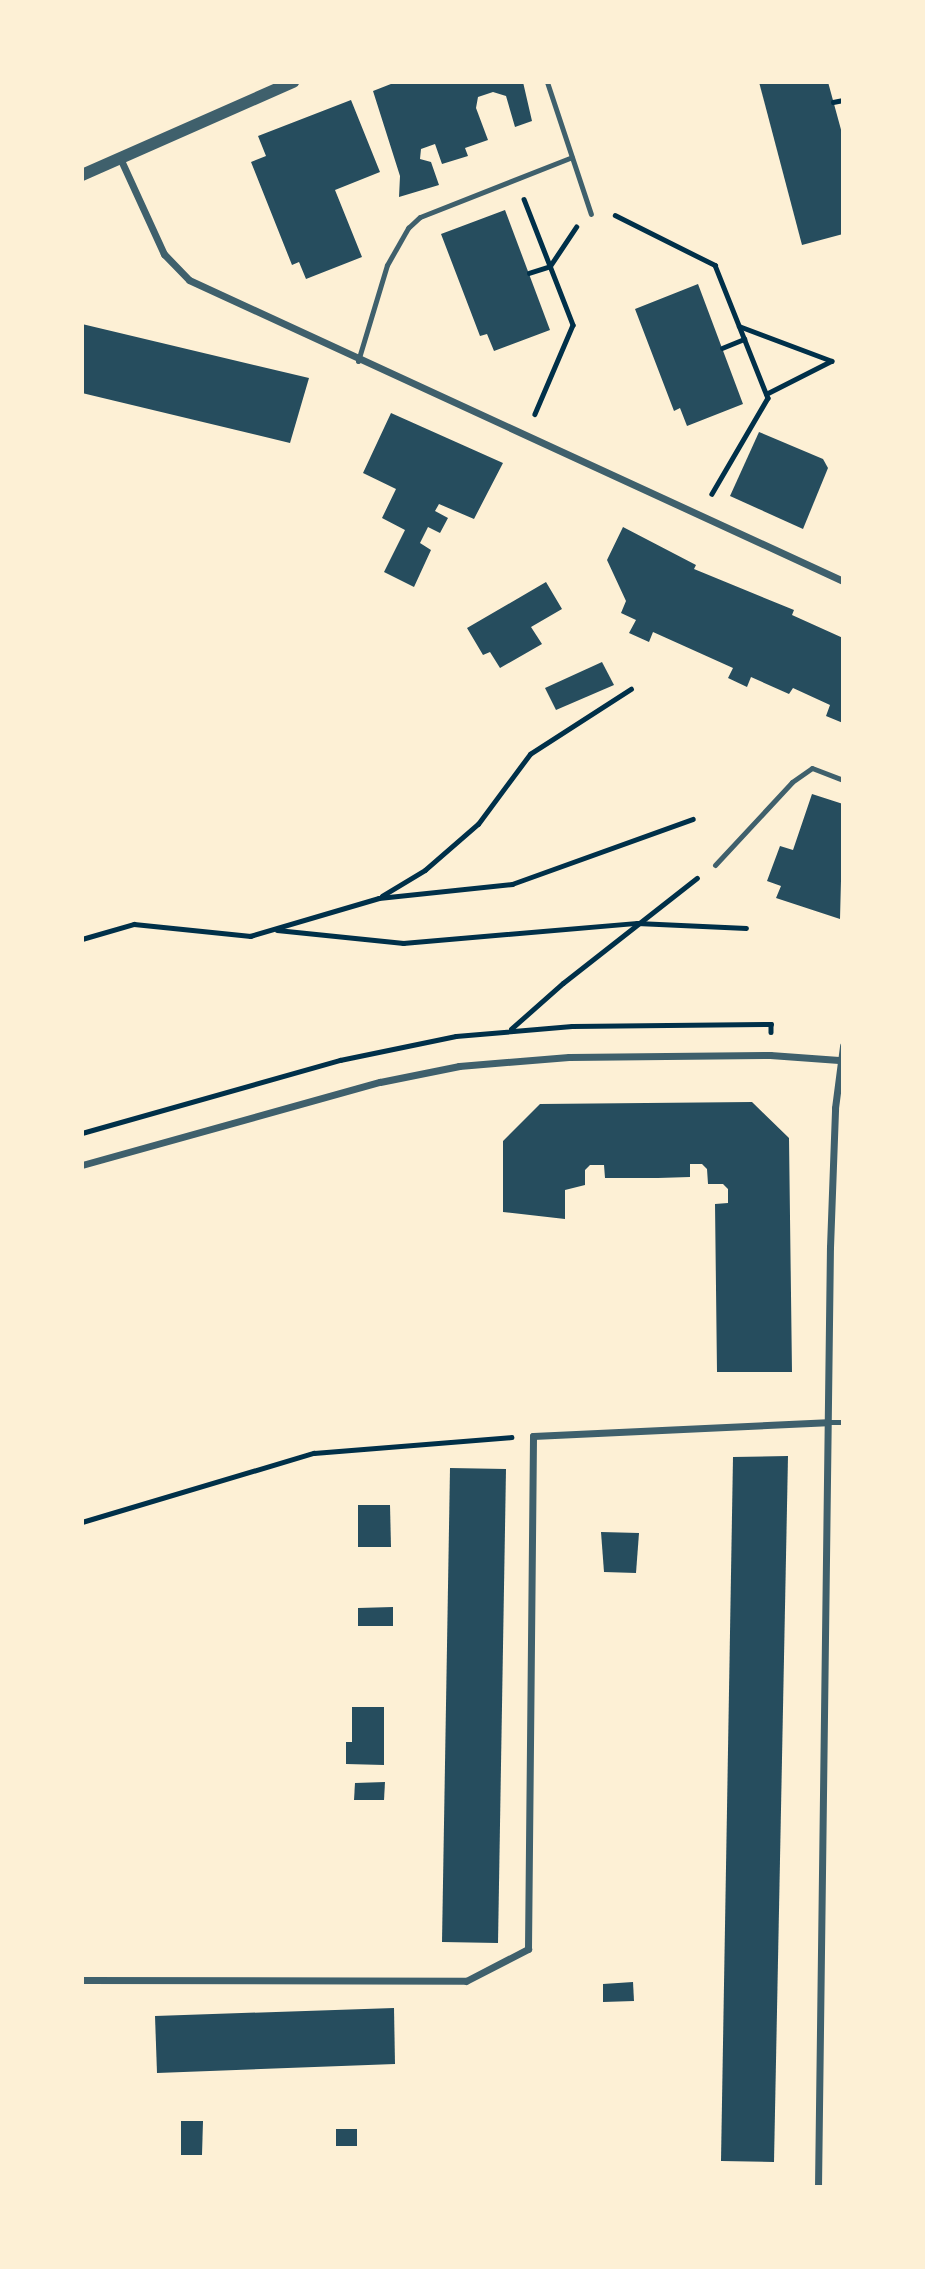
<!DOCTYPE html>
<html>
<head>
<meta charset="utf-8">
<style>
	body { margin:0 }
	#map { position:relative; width:925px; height:2269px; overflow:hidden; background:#fdf0d5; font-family:Poppins,sans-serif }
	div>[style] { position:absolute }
	.building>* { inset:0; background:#264d5e }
	.path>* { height:4.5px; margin:-2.25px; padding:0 2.25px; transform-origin:2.25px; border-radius:2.25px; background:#003049 }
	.service>* { height:5px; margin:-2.5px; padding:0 2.5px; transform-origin:2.5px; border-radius:2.5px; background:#3f606c }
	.minor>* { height:7px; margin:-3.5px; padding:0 3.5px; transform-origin:3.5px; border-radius:3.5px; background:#3f606c }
	.tertiary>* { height:12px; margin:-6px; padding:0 6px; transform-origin:6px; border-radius:6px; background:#3f606c }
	span { translate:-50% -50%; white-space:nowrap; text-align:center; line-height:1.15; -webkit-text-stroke:7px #fdf0d5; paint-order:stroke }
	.frame { position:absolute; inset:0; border:84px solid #fdf0d5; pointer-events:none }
</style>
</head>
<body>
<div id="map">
	<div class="building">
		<div style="clip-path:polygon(396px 82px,523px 82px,532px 121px,515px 127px,506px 96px,493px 92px,478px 97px,476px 108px,488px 140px,465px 148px,468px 156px,442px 164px,435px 144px,421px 149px,420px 159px,431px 162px,439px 185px,399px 197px,400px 176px,373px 91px)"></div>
		<div style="clip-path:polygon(759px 82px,828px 82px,843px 137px,843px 234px,802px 245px)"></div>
		<div style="clip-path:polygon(351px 100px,380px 172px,335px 190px,362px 257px,306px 279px,299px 262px,292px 265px,251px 162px,266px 156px,258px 136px)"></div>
		<div style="clip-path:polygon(505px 210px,550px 330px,494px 351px,487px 334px,480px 336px,441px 234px)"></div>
		<div style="clip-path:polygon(698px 284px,743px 404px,687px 426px,680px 408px,674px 411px,635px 309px)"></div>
		<div style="clip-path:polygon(82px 324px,309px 378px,290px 443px,82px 393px)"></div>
		<div style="clip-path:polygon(391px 413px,503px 463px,474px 519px,439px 504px,435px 511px,448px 518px,440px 533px,428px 527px,420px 543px,431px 550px,414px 587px,384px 572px,405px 530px,382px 518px,396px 489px,363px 473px)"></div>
		<div style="clip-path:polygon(759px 432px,823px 459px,828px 468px,803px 529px,730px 496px)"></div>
		<div style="clip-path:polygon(623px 527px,696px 565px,694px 569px,794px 610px,792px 615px,843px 638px,843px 723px,826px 716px,830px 705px,793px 688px,789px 694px,751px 677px,747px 687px,728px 678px,733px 668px,653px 632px,649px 642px,629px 633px,636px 620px,621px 613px,626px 601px,607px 560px)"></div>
		<div style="clip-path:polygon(546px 582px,562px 609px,531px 627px,542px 644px,500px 668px,490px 652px,483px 655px,467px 628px)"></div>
		<div style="clip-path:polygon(602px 662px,614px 685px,556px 710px,545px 688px)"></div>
		<div style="clip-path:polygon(812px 794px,843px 804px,840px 919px,776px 898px,781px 886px,767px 881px,780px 846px,793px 850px)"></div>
		<div style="clip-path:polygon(752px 1102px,789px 1138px,792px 1372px,717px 1372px,715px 1204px,728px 1203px,728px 1189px,723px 1184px,708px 1184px,707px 1169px,702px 1164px,690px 1164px,690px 1177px,658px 1178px,605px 1178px,604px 1165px,590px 1165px,585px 1170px,585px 1185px,565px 1190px,565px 1219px,503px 1212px,503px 1141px,540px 1104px)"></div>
		<div style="clip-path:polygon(788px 1456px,774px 2162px,721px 2161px,733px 1457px)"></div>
		<div style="clip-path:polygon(450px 1468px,506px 1469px,498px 1943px,442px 1942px)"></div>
		<div style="clip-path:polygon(358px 1505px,390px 1505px,391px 1547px,358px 1547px)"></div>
		<div style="clip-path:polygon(601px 1532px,639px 1533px,636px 1573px,604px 1572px)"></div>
		<div style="clip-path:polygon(393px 1607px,393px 1626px,358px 1626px,358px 1608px)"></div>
		<div style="clip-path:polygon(352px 1707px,384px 1707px,384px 1765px,346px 1764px,346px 1742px,352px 1742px)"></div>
		<div style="clip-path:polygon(385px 1782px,384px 1800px,354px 1800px,355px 1783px)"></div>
		<div style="clip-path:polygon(633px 1982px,634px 2001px,603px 2002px,603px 1984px)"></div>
		<div style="clip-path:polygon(394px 2008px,395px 2064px,157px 2073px,155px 2016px)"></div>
		<div style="clip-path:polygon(181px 2121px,203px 2121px,202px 2155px,181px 2155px)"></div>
		<div style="clip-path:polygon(336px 2129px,357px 2129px,357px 2146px,336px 2146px)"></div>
	</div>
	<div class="path">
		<div style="left:833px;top:102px;width:10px;rotate:-11deg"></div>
		<div style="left:524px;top:199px;width:135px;rotate:68.7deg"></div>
		<div style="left:573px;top:325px;width:97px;rotate:113.1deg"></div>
		<div style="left:615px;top:215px;width:112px;rotate:26.6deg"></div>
		<div style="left:715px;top:265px;width:143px;rotate:68.3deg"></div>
		<div style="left:768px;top:398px;width:111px;rotate:120.3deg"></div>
		<div style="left:529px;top:273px;width:22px;rotate:-18deg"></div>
		<div style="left:550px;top:266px;width:47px;rotate:-56.3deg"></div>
		<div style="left:739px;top:326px;width:99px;rotate:20.6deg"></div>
		<div style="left:722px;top:348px;width:24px;rotate:-22deg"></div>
		<div style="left:766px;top:394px;width:73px;rotate:-26.9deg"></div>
		<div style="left:382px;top:896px;width:50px;rotate:-31.2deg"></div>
		<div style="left:425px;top:870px;width:70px;rotate:-41deg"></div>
		<div style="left:478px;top:824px;width:87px;rotate:-53.4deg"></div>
		<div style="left:530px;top:754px;width:120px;rotate:-32.8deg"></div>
		<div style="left:277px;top:930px;width:127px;rotate:5.9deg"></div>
		<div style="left:403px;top:943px;width:235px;rotate:-4.9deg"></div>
		<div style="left:637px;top:923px;width:109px;rotate:2.6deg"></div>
		<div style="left:82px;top:939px;width:54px;rotate:-16.1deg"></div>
		<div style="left:134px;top:924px;width:117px;rotate:5.9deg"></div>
		<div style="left:250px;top:936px;width:134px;rotate:-16.4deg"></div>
		<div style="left:379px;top:898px;width:134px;rotate:-6deg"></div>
		<div style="left:512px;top:884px;width:192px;rotate:-19.8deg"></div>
		<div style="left:511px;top:1029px;width:69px;rotate:-41.5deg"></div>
		<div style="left:563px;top:983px;width:170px;rotate:-38.1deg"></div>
		<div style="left:82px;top:1133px;width:268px;rotate:-15.8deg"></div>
		<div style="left:340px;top:1060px;width:118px;rotate:-11.7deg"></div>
		<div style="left:456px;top:1036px;width:116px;rotate:-4.9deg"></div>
		<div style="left:572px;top:1026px;width:199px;rotate:-0.6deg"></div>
		<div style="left:771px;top:1024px;width:8px;rotate:90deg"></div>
		<div style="left:82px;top:1522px;width:242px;rotate:-16.6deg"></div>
		<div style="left:314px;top:1453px;width:198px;rotate:-4.6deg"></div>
	</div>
	<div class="service">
		<div style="left:547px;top:82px;width:139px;rotate:71.6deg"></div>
		<div style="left:358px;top:361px;width:100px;rotate:-73.2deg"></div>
		<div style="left:387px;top:265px;width:43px;rotate:-60.4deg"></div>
		<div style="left:408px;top:228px;width:16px;rotate:-43deg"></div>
		<div style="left:420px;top:217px;width:163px;rotate:-21.5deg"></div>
		<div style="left:715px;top:865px;width:113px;rotate:-47.1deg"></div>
		<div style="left:792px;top:782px;width:24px;rotate:-35deg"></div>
		<div style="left:812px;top:768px;width:33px;rotate:21deg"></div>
		<div style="left:827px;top:1422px;width:16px"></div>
	</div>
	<div class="minor">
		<div style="left:120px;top:158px;width:106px;rotate:65.4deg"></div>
		<div style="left:164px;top:254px;width:36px;rotate:46deg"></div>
		<div style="left:189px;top:280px;width:720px;rotate:24.71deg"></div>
		<div style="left:82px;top:1165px;width:309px;rotate:-15.6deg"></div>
		<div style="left:380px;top:1082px;width:81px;rotate:-11.4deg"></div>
		<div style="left:459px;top:1066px;width:110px;rotate:-4.7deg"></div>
		<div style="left:569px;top:1057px;width:201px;rotate:-0.6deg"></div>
		<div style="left:770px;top:1055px;width:69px;rotate:4.1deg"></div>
		<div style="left:82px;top:1980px;width:384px;rotate:0.1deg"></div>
		<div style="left:466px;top:1981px;width:70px;rotate:-27.3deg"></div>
		<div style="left:528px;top:1949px;width:513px;rotate:-89.44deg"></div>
		<div style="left:533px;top:1436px;width:294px;rotate:-2.7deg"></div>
		<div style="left:818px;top:2187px;width:940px;rotate:-89.27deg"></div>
		<div style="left:830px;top:1247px;width:139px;rotate:-87.9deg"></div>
		<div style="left:835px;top:1108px;width:63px;rotate:-82.6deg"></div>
	</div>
	<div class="tertiary">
		<div style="left:82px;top:175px;width:231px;rotate:-23.8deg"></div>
	</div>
	<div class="frame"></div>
</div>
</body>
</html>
